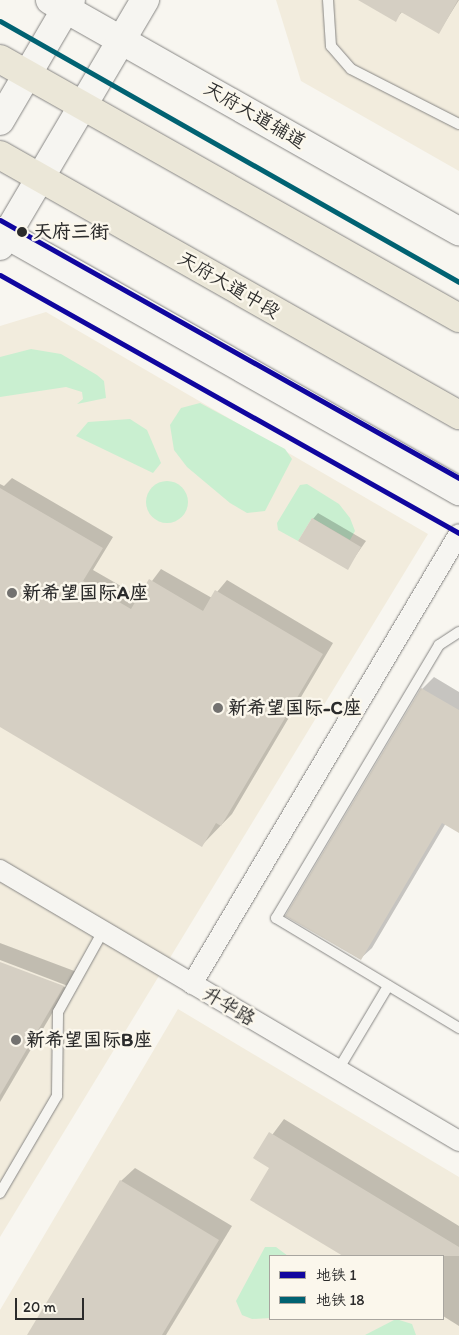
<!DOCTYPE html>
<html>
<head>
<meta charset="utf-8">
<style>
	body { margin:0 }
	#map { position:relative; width:459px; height:1335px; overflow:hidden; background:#f8f6f0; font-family:Itim,"LXGW WenKai TC",sans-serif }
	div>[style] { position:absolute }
	.built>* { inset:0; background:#f2ecdd }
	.green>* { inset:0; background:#c9efd0 }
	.round { border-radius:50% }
	.shadow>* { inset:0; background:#0003 }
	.building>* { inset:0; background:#d5cfc3 }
	.roads { filter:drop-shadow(0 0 1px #878684) drop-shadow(0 0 1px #878684) }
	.lane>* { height:10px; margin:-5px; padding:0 5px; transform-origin:5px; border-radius:5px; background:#f6f5f1 }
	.street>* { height:20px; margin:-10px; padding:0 10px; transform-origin:10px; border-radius:10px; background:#f6f5f1 }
	.secondary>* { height:28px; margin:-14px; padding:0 14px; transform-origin:14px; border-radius:14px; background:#f6f5f1 }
	.primary>* { height:28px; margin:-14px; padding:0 14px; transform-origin:14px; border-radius:14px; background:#ebe7d8 }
	.metro-1>* { height:5px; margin:-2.5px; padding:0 2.5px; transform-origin:2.5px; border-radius:2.5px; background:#10069f }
	.metro-2>* { height:5px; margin:-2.5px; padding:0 2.5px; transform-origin:2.5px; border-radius:2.5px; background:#006272 }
	.dots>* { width:14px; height:14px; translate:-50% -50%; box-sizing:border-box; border:2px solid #fbf7ec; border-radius:50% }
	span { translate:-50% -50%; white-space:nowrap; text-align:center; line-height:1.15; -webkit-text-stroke:5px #fbf7ec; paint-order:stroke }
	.street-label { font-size:19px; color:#2b2b2b }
	.stop-label { font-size:19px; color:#2b2b2b; font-weight:700 }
	.left { translate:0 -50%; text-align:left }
	.poi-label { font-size:19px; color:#2b2b2b; font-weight:700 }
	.legend { position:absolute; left:269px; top:1255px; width:175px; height:65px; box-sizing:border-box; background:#fbf7ec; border:1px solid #a8a59f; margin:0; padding:6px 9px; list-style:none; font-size:15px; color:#2b2b2b }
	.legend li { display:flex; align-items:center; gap:10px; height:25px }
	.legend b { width:25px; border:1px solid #a8a59f }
	.scale { position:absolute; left:15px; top:1298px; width:69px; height:22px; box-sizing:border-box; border:2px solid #2b2b2b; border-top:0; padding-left:6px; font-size:15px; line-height:18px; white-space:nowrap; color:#2b2b2b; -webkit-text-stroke:4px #fbf7ec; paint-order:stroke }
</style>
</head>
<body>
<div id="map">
	<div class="built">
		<div style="clip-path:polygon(276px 0,459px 0,459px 171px,301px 81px)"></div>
		<div style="clip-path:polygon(46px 312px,428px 534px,0 1237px,0 326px)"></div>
		<div style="clip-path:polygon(evenodd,178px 1009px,459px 1177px,459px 1335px,0 1335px,0 1310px,178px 1009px,270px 1256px,443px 1256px,443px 1319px,270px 1319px,270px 1256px)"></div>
	</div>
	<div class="green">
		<div style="clip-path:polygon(31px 349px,61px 354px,97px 375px,104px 381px,106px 398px,77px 404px,83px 399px,82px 392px,66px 387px,0 397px,0 357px)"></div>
		<div style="clip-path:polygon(200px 403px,285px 449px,292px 459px,265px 511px,247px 513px,230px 503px,187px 467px,174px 450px,170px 425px,181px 408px)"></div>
		<div style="clip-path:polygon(130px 419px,147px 430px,161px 463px,153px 473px,76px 436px,88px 422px)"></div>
		<div class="round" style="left:146px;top:481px;width:42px;height:42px"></div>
		<div style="clip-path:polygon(307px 484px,339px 504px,350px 518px,355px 531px,350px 540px,312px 518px,298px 541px,278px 530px,277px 523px,300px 485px)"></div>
		<div style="clip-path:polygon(265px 1247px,276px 1247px,288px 1256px,270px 1256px,270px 1318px,252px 1319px,242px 1315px,236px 1301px)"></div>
		<div style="clip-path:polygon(396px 1319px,412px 1324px,416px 1335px,365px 1335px)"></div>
	</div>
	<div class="shadow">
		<div style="clip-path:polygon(360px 0,459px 0,439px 32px,402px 12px,395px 20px)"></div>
		<div style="clip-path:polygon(12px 478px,113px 537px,93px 570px,140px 597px,161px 569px,212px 598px,227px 580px,333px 643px,232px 814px,202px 845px,0 726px,0 484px,4px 486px)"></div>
		<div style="clip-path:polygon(318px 513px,366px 541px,347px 568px,313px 519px)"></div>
		<div style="clip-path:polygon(434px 677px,459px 692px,459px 831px,446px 823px,372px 948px,360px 959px,287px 915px,422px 689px)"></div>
		<div style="clip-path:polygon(0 943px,77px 972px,68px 986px,0 960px)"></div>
		<div style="clip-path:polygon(0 963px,67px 988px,0 1102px)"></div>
		<div style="clip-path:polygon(284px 1119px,459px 1226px,459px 1326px,443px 1316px,443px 1256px,345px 1256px,252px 1200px,271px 1168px,255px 1158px)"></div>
		<div style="clip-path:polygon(135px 1168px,232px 1226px,166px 1335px,29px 1335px,121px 1181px)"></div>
	</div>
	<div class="building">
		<div style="clip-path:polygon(358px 0,458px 0,439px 34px,401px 12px,396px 22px)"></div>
		<div style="clip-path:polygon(0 488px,103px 548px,83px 581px,131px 609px,149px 579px,203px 611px,215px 590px,323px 654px,221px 826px,216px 823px,202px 847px,0 727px)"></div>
		<div style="clip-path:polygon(312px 518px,361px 547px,348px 570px,298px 541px)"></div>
		<div style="clip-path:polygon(421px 688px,459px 710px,459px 833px,442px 823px,361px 960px,285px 916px)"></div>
		<div style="clip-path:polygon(0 962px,64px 986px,0 1095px)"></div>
		<div style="clip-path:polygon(269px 1132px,459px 1247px,459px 1256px,343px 1256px,250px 1200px,269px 1168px,253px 1158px)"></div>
		<div style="clip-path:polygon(120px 1180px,219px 1240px,162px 1335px,27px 1335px)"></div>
	</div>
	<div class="roads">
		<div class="lane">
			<div style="left:328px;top:0;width:46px;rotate:86.3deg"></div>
			<div style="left:331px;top:46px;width:30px;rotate:49deg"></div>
			<div style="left:351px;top:69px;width:121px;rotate:27deg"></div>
			<div style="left:459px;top:632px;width:24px;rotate:147deg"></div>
			<div style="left:439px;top:645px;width:318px;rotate:120.8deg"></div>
			<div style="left:276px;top:918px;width:214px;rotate:31deg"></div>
			<div style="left:338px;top:1070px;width:98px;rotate:-59.2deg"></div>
			<div style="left:0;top:1193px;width:113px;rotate:-59.6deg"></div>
			<div style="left:57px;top:1096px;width:84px;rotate:-89.3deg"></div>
			<div style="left:58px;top:1012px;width:93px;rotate:-60.9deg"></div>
		</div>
		<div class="street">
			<div style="left:0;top:870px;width:533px;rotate:30.56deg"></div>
			<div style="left:192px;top:984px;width:523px;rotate:-59.32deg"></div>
		</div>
		<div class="secondary">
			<div style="left:50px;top:0;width:470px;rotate:29.5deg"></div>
			<div style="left:0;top:121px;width:140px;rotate:-59.6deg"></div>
			<div style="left:0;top:231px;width:528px;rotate:29.53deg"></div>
			<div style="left:0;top:246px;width:286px;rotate:-59.5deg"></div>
		</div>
		<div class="primary">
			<div style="left:0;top:59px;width:527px;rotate:29.43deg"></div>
			<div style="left:0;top:155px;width:528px;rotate:29.53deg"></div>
		</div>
	</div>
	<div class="metro-1">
		<div style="left:0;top:220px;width:527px;rotate:29.34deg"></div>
		<div style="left:0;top:275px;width:527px;rotate:29.34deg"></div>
	</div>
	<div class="metro-2">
		<div style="left:0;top:21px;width:528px;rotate:29.62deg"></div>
	</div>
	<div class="dots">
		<div style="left:22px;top:232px;background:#2b2b2b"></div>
		<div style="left:12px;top:593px;background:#737270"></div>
		<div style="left:218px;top:708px;background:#737270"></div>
		<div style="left:16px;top:1040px;background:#737270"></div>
	</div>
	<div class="street-label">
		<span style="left:255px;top:115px;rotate:30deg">天府大道辅道</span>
		<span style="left:229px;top:285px;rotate:30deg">天府大道中段</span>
		<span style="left:229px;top:1006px;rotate:31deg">升华路</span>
	</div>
	<div class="stop-label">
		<span class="left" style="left:33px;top:232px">天府三街</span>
	</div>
	<div class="poi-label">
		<span class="left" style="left:22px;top:593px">新希望国际A座</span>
		<span class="left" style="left:228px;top:708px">新希望国际-C座</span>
		<span class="left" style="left:26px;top:1040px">新希望国际B座</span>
	</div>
	<ul class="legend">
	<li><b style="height:6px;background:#10069f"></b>地铁 1</li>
	<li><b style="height:6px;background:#006272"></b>地铁 18</li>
	</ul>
	<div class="scale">20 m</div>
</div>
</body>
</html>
